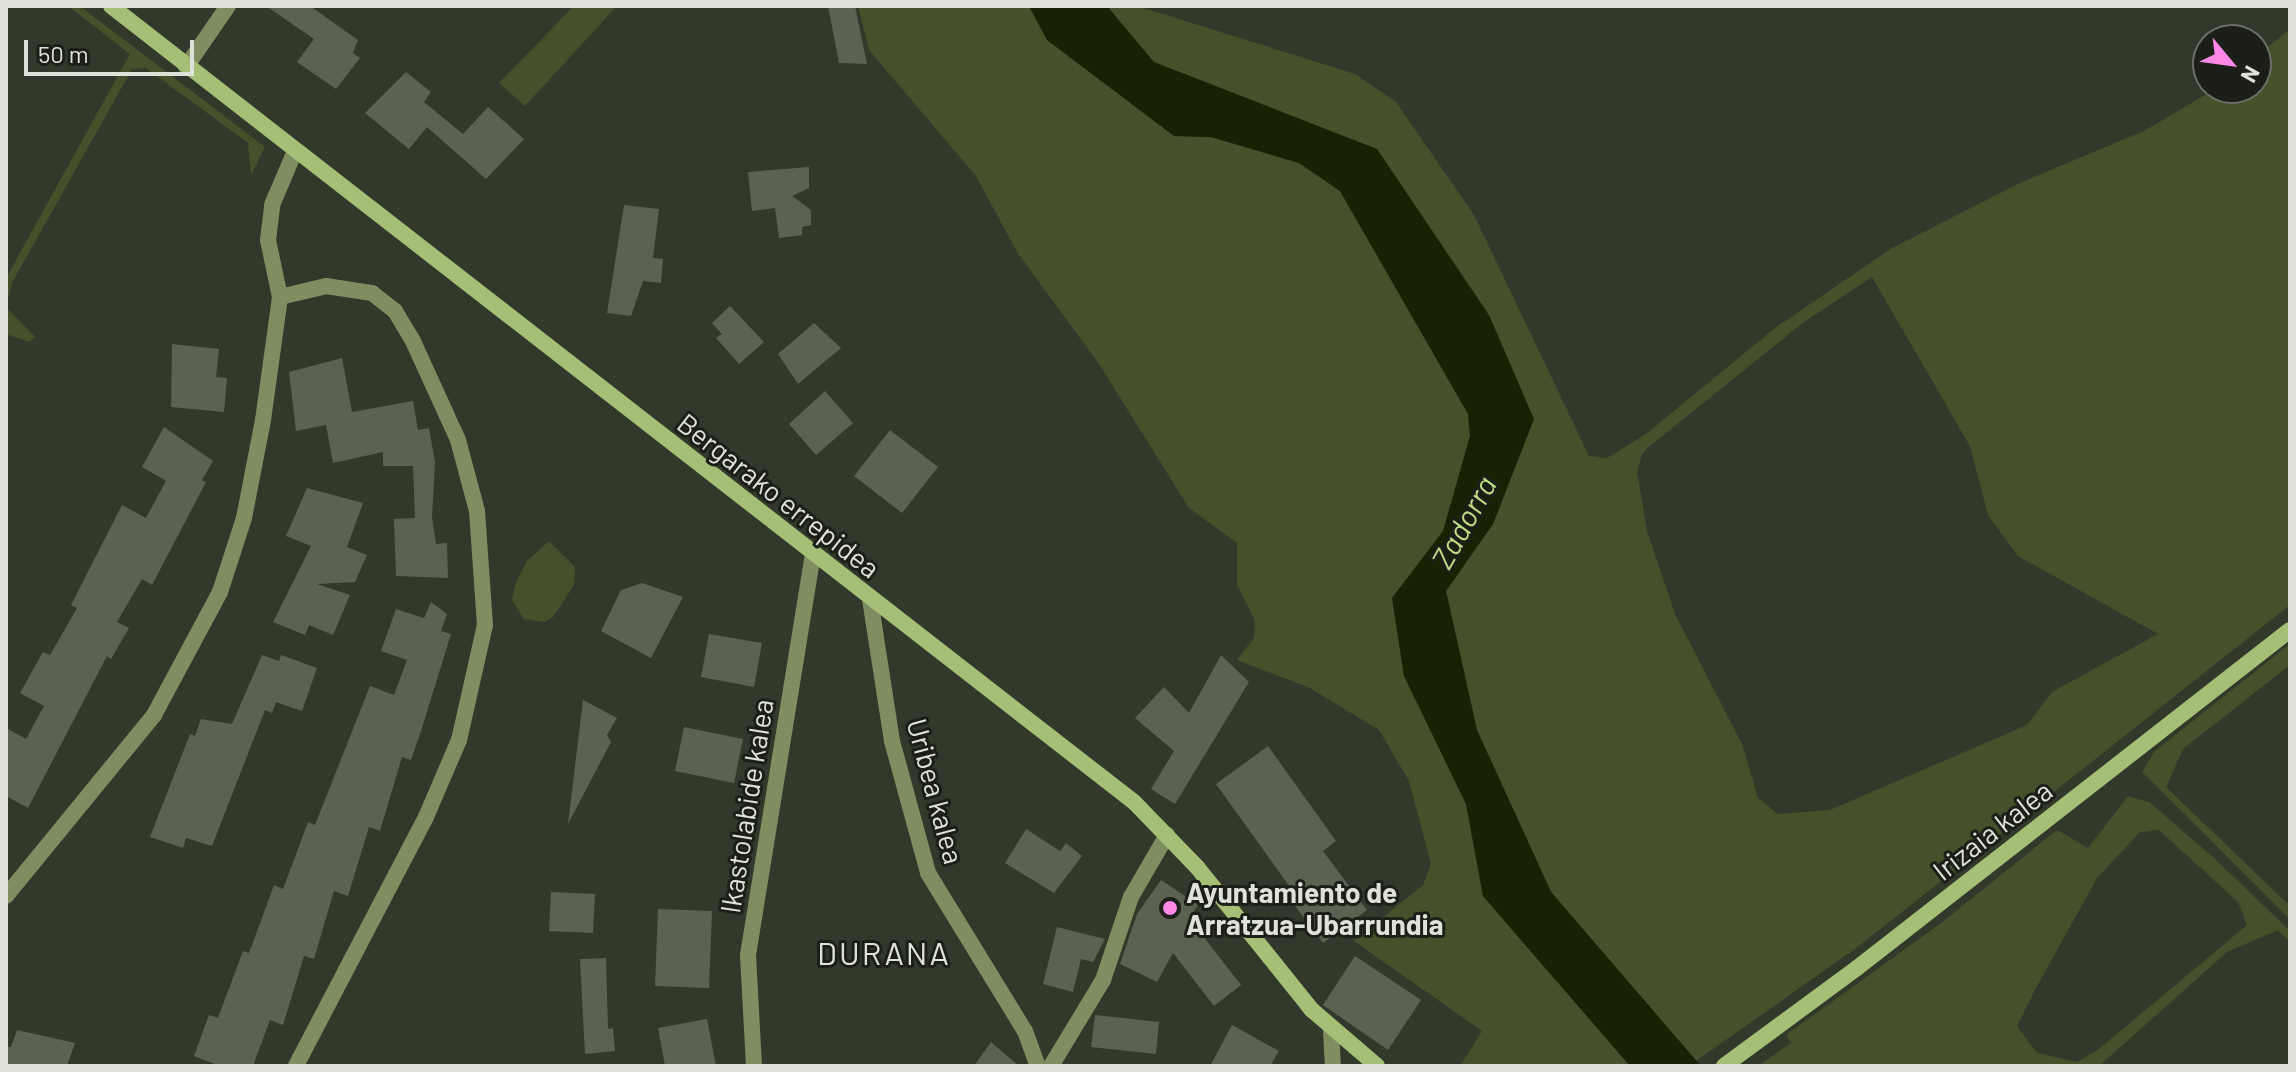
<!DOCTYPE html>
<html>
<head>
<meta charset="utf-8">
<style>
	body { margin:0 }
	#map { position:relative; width:2296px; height:1072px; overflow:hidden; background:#33392a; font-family:Barlow,sans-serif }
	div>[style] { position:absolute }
	.green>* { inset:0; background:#44512a }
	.water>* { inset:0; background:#182203 }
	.building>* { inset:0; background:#5c6251 }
	.street>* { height:16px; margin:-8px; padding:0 8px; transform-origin:8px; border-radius:8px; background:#7e8e61 }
	.secondary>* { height:16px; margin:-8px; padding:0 8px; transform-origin:8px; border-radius:8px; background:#a6bf76 }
	.dots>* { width:22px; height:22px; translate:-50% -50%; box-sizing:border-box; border:4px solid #1c1f18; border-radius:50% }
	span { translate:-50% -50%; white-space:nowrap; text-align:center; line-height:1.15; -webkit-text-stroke:6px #1c1f18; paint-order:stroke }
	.street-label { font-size:28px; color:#dee2d8 }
	.poi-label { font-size:28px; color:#dee2d8; font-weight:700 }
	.left { translate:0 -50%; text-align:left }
	.water-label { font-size:30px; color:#bedc84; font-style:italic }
	.quarter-label { font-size:32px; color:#dee2d8; letter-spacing:2px }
	.frame { position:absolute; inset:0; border:8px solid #dee2d8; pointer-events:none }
	.north { position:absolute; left:2192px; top:24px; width:80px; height:80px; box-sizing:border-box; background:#1c1f18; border:2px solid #6a6d65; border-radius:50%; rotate:119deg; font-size:22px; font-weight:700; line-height:32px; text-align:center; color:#dee2d8 }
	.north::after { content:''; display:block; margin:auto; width:28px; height:36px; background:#fb87e6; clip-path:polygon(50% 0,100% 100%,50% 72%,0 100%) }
	.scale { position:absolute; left:24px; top:40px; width:170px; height:36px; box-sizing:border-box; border:4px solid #dee2d8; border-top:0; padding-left:10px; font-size:24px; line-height:28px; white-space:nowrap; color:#dee2d8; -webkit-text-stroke:6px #1c1f18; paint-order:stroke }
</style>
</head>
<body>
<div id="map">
	<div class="green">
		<div style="clip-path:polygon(68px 6px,80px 6px,265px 147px,251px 175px,248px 143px,146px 68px,132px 69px,12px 283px,6px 307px,35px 337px,29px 342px,6px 334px,6px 278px,130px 54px)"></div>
		<div style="clip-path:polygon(574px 6px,617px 6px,525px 106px,499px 83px)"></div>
		<div style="clip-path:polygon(858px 6px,1029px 6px,1047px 40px,1174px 136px,1211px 137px,1299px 163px,1340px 191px,1468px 414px,1470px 436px,1443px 532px,1392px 598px,1404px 676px,1466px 804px,1483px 896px,1630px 1066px,1460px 1066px,1482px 1031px,1354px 941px,1423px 885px,1431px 864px,1409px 781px,1379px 730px,1310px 688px,1237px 660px,1254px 638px,1255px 620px,1237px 585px,1237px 543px,1189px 508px,1099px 364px,1017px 252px,976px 176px,869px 50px)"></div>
		<div style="clip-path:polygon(evenodd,1107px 6px,1137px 6px,1355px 74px,1396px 102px,1474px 215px,1589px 456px,1607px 458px,1646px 434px,1775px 328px,1892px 248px,2022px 182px,2144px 131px,2217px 88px,2256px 88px,2256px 57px,2290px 29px,2290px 605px,1859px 946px,1696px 1061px,1551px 892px,1477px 730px,1446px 591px,1493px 524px,1534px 419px,1377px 149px,1153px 62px,1107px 6px,1872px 277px,1970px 446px,1988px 515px,2018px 556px,2158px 634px,2052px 692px,2027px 725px,1830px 810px,1778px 814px,1758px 798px,1742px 744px,1675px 614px,1647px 531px,1637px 472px,1642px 454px,1650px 446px,1804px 322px,1872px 277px)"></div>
		<div style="clip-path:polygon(549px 541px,575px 567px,574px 585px,553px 617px,545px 622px,524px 619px,512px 600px,516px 582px,527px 561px)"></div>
		<div style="clip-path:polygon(2290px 644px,2290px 665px,2183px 749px,2166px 787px,2290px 906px,2290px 919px,2142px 772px,2155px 751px)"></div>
		<div style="clip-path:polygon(evenodd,2128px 796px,2149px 802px,2214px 858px,2290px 931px,2290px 942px,2278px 930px,2227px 952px,2099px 1066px,1758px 1066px,1791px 1043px,1786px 1035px,1941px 923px,2057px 830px,2088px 848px,2128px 796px,2159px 830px,2238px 902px,2247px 925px,2099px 1049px,2077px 1062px,2037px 1053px,2017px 1026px,2036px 988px,2097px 878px,2140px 832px,2159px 830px)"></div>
	</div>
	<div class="water">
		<div style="clip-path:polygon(1029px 6px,1107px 6px,1154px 62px,1377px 149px,1489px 315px,1534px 419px,1493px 524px,1446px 591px,1477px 730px,1551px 892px,1701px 1066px,1630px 1066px,1483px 896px,1466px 804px,1404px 676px,1392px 598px,1443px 531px,1470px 436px,1468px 414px,1340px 191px,1299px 163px,1211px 137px,1174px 136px,1047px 40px)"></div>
	</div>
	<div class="building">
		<div style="clip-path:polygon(266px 6px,310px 6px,358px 40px,353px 53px,360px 58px,336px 89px,297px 62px,314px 39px)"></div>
		<div style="clip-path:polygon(828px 6px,855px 6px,867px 64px,839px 63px)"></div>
		<div style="clip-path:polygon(406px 72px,431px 92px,424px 102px,463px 134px,488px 107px,524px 139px,486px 179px,427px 127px,409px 149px,365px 113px)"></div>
		<div style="clip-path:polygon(809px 167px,809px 188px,792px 196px,811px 210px,811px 225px,802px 227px,802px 235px,779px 238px,775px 208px,752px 211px,748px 172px)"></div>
		<div style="clip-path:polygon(624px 205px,659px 209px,653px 258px,663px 259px,661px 283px,643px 281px,631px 316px,607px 313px)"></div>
		<div style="clip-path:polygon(730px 306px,764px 342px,739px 364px,716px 338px,722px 334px,712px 323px)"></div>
		<div style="clip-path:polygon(814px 323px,841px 348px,798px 384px,778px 354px)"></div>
		<div style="clip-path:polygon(172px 344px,219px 349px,216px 377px,227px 378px,224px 412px,171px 407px)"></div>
		<div style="clip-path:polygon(342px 358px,352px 412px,413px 401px,418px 430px,429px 428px,435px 462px,432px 517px,436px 544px,447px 543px,448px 578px,396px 576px,394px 519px,415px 518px,413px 466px,383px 466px,383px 452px,333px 463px,326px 425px,296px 431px,289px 372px)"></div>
		<div style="clip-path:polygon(825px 391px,853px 423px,816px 455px,789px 424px)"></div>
		<div style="clip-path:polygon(164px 427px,213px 461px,202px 480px,206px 482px,152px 585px,142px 579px,117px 622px,129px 628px,111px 659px,107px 656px,28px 808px,6px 796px,6px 728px,26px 739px,44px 706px,20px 693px,43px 652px,50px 655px,77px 608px,71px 605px,122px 505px,146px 518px,166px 481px,142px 467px)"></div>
		<div style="clip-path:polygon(890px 430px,938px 467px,902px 513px,854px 476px)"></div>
		<div style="clip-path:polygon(307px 488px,363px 503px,347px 547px,367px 555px,355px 582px,317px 584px,350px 595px,333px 635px,309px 625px,305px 635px,273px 622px,311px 546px,286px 536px)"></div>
		<div style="clip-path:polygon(642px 583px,683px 597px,651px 658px,601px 631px,621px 590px)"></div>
		<div style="clip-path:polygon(431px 602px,447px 614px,441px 631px,451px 634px,421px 731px,411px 760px,402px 757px,380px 831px,369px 827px,348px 896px,334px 891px,314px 959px,304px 956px,283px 1025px,270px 1020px,253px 1066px,220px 1066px,194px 1056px,209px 1015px,218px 1018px,243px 951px,249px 953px,274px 885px,283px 889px,308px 822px,315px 825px,370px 686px,394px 695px,407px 660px,381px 651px,396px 609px,424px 618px)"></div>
		<div style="clip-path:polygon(709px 634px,762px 643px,754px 687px,701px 677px)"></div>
		<div style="clip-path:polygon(262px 655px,279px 661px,281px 655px,317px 668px,302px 711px,276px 702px,272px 713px,265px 710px,212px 846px,186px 838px,183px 848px,150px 837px,190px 734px,195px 736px,201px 719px,232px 724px)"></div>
		<div style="clip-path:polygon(1221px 655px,1249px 682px,1175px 804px,1151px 789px,1174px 751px,1135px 718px,1164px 687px,1189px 713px)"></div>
		<div style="clip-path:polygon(583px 700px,617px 718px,607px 735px,611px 742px,568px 824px)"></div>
		<div style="clip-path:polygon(684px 727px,743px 739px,734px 783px,675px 771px)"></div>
		<div style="clip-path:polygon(1268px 746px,1336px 841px,1323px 851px,1367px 910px,1323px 943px,1289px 898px,1295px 894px,1216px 784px)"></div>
		<div style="clip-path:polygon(1026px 829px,1060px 851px,1066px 843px,1082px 856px,1054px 893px,1005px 863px)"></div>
		<div style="clip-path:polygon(1161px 880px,1198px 905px,1189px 918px,1241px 985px,1214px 1006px,1173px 953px,1157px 982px,1120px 964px,1137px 914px)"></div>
		<div style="clip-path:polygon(551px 892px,595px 894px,593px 933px,549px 931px)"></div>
		<div style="clip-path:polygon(658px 909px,712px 911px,709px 988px,655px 986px)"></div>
		<div style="clip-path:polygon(1057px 927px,1105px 939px,1093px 962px,1081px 959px,1073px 992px,1043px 984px)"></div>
		<div style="clip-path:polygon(1355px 956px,1421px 1000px,1388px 1050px,1323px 1005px)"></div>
		<div style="clip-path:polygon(606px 958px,608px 1029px,613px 1028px,615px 1051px,585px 1054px,580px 959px)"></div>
		<div style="clip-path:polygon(1095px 1015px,1159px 1022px,1156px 1054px,1091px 1047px)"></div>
		<div style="clip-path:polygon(707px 1019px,716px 1066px,665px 1066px,658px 1028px)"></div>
		<div style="clip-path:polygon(1232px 1025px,1279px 1051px,1270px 1066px,1210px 1066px)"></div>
		<div style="clip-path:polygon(17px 1030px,75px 1043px,67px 1066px,6px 1066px,6px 1046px,11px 1047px)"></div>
		<div style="clip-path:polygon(991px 1042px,1019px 1066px,974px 1066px)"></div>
	</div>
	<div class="street">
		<div style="left:186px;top:67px;width:74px;rotate:-55.5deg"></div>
		<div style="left:280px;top:297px;width:47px;rotate:-13.4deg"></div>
		<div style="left:326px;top:286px;width:47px;rotate:8.7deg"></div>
		<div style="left:372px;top:293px;width:29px;rotate:38deg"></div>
		<div style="left:395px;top:311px;width:33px;rotate:59deg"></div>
		<div style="left:412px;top:339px;width:111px;rotate:65.5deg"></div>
		<div style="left:458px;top:440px;width:73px;rotate:75deg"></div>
		<div style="left:477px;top:511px;width:114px;rotate:86deg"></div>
		<div style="left:485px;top:625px;width:118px;rotate:102.7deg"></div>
		<div style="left:459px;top:740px;width:84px;rotate:113.2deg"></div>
		<div style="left:426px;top:817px;width:281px;rotate:117.6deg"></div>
		<div style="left:870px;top:599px;width:144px;rotate:81.2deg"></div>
		<div style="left:892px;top:741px;width:137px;rotate:74.7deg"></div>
		<div style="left:928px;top:873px;width:185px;rotate:58.5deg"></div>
		<div style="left:1025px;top:1031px;width:37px;rotate:70deg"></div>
		<div style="left:6px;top:896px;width:234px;rotate:-50.7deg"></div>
		<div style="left:154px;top:715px;width:140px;rotate:-61.8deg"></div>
		<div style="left:220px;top:592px;width:78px;rotate:-72deg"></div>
		<div style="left:244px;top:518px;width:100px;rotate:-79deg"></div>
		<div style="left:263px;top:420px;width:124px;rotate:-82.1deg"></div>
		<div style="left:280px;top:297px;width:58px;rotate:-101.9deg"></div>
		<div style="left:268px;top:240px;width:35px;rotate:-83deg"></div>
		<div style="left:272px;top:205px;width:59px;rotate:-66.9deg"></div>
		<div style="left:1331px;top:1030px;width:36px;rotate:87deg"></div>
		<div style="left:754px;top:1066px;width:111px;rotate:-93.1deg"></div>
		<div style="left:748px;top:955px;width:406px;rotate:-80.8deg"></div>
		<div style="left:1051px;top:1066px;width:100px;rotate:-58.8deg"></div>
		<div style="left:1103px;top:980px;width:88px;rotate:-71.4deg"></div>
		<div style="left:1131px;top:897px;width:72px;rotate:-59.9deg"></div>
	</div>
	<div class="secondary">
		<div style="left:111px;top:6px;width:1296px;rotate:37.89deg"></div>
		<div style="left:1134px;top:802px;width:91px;rotate:45.9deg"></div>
		<div style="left:1197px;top:867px;width:184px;rotate:51.2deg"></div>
		<div style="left:1312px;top:1010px;width:86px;rotate:40.7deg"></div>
		<div style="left:1724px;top:1066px;width:165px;rotate:-36.4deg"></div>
		<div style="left:1857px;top:968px;width:549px;rotate:-37.98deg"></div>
	</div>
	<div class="dots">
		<div style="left:1170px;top:908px;background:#fb87e6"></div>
	</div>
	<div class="street-label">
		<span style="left:779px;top:495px;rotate:38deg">Bergarako errepidea</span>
		<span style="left:936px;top:791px;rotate:75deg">Uribea kalea</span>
		<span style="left:746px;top:806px;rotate:-81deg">Ikastolabide kalea</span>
		<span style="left:1992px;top:830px;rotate:-38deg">Irizaia kalea</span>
	</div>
	<div class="poi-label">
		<span class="left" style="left:1186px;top:908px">Ayuntamiento de<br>Arratzua-Ubarrundia</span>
	</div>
	<div class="water-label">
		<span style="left:1463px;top:522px;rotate:-61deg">Zadorra</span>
	</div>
	<div class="quarter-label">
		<span style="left:884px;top:952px">DURANA</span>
	</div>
	<div class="frame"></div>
	<div class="north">N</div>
	<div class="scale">50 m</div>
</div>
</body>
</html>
